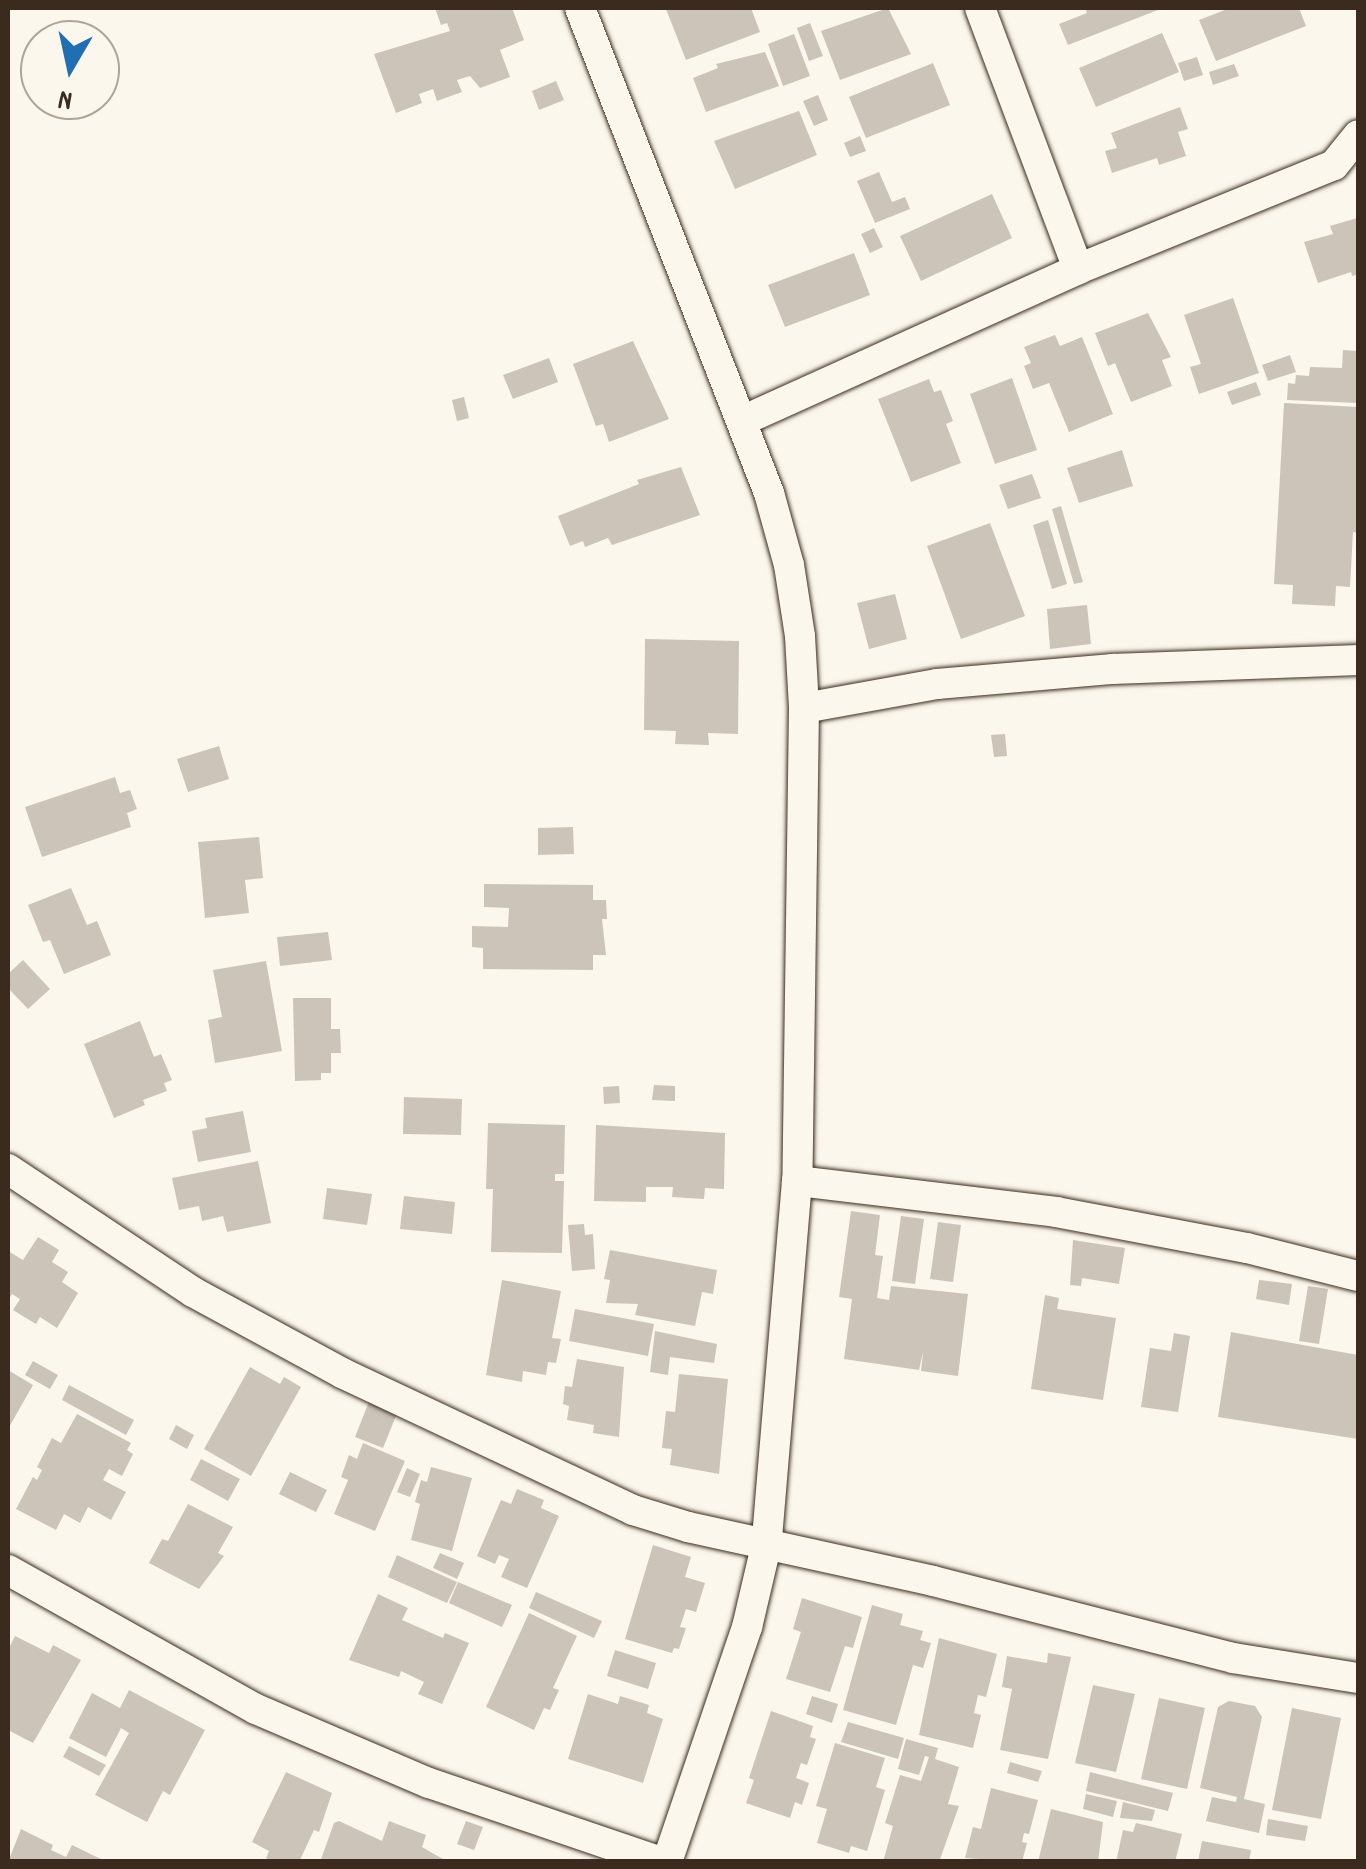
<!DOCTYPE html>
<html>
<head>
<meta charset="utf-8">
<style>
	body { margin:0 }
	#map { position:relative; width:1366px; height:1869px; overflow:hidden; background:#fbf7ec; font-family:Dekko,sans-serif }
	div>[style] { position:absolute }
	.building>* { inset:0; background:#ccc4b9 }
	.roads { filter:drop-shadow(0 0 2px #3b2a1e) drop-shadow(0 0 2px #3b2a1e) }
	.minor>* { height:30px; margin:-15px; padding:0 15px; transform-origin:15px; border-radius:15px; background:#fbf7ec }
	span { translate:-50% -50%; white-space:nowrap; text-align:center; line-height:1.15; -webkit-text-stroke:8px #fbf7ec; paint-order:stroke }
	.frame { position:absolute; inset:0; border:10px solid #3b2a1e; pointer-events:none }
	.north { position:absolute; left:20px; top:20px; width:100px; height:100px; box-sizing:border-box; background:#fbf7ec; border:2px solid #aea59a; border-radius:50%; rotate:189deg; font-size:28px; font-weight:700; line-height:40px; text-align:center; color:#3b2a1e }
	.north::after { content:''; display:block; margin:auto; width:35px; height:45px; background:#1f6fb2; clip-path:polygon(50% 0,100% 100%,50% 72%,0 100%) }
</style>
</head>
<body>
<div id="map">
	<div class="building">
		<div style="clip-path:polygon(435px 8px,512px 8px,524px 40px,500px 50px,510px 77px,480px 88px,470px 76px,457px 80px,462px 92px,437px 101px,433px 89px,419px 94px,422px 103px,396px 113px,374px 54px,450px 31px,447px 23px,441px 25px)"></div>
		<div style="clip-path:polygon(751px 8px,760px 32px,686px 60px,666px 9px)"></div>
		<div style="clip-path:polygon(888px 8px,911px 54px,840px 80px,821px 31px)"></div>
		<div style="clip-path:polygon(1085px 8px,1163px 8px,1068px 45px,1059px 24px,1087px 13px)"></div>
		<div style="clip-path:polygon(1230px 8px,1299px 8px,1306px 26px,1216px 61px,1199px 20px)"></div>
		<div style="clip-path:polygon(810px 23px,823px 56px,809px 61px,797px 28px)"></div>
		<div style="clip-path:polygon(1162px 33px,1179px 72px,1096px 107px,1079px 68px)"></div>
		<div style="clip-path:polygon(794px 34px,810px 76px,783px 86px,768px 44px)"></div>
		<div style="clip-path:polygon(765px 52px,779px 86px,706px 112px,693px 78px,718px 68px,716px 64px)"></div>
		<div style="clip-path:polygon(1197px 57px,1203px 75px,1184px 81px,1178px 63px)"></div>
		<div style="clip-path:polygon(933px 63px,950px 105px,866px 138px,849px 97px)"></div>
		<div style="clip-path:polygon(1234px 64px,1239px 76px,1213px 85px,1209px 72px)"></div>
		<div style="clip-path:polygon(556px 81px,564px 100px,539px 110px,532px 91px)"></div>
		<div style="clip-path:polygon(818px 95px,828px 120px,814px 126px,803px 101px)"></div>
		<div style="clip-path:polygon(1180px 107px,1188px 129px,1178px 132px,1186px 156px,1159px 165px,1157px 158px,1112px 173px,1105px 151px,1117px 148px,1111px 133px)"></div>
		<div style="clip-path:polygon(799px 111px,817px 155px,735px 189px,714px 141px)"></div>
		<div style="clip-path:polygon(860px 136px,866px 151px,850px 157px,844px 143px)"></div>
		<div style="clip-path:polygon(879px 172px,892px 202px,905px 197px,910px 209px,875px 223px,857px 181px)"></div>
		<div style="clip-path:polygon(992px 194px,1012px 238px,921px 281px,900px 236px)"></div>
		<div style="clip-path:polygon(1357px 218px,1358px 274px,1352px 276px,1351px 272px,1318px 283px,1304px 242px,1333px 234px,1330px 226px)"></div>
		<div style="clip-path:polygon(874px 228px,883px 247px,870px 253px,861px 234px)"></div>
		<div style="clip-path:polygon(854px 253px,870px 295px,785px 327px,768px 285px)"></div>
		<div style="clip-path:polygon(1233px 298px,1259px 373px,1199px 394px,1190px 367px,1201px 364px,1184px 315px)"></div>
		<div style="clip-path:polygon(1148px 313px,1171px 357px,1162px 360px,1172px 386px,1131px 402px,1115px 363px,1108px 366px,1095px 333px)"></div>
		<div style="clip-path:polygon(1055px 335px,1060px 346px,1082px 337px,1113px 414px,1069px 432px,1049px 383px,1033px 389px,1024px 366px,1031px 363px,1024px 347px)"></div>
		<div style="clip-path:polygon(633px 341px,669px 419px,609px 442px,603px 424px,596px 426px,573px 364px)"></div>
		<div style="clip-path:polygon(1343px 350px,1358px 351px,1358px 403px,1287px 400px,1288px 383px,1295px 384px,1296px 375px,1309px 376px,1310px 367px,1342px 368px)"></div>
		<div style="clip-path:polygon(1290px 355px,1296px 372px,1268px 381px,1262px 365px)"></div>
		<div style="clip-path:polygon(549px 358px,558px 382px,513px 399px,503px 375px)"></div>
		<div style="clip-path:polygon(1012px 378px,1037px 450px,995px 464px,970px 394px)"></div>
		<div style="clip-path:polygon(929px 379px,934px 392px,941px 390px,953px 421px,946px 424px,961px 463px,911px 482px,878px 399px)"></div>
		<div style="clip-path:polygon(1256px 382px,1261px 395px,1232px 405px,1227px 392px)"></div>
		<div style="clip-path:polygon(464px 397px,469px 418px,457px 421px,452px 400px)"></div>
		<div style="clip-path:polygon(1284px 403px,1358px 407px,1358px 533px,1353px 532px,1350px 587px,1336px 586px,1335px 606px,1292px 604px,1293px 585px,1274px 584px)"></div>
		<div style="clip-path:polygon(1122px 450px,1133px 486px,1079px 503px,1067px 468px)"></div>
		<div style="clip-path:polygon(681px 467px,700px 515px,612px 545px,608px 538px,585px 547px,583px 541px,570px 546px,558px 516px,639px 484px,637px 480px)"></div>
		<div style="clip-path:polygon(1032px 474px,1041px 498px,1008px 509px,999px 485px)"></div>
		<div style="clip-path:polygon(1061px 506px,1083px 582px,1074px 584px,1052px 509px)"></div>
		<div style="clip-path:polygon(1048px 520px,1067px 584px,1052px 589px,1033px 525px)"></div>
		<div style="clip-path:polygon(990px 523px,1025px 616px,961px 639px,927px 546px)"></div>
		<div style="clip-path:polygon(895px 594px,907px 639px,869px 649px,857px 603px)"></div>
		<div style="clip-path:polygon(1087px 605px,1091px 644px,1050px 649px,1047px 609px)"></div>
		<div style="clip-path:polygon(645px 639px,739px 641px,738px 734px,708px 733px,709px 745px,675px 744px,676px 731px,644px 730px)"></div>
		<div style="clip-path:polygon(1005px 734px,1007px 756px,994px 757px,991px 735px)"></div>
		<div style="clip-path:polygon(219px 746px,229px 779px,188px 792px,177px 759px)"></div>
		<div style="clip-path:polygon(115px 777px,120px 793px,130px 790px,137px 809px,127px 813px,131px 827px,42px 857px,25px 807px)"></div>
		<div style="clip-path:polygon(573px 827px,574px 854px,538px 855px,538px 828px)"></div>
		<div style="clip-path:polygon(259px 837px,263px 878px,245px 880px,249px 913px,205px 918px,198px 842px)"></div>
		<div style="clip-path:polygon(484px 884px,593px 885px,593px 900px,606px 900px,607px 919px,602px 919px,606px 955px,593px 955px,593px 970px,483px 969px,483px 948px,472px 947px,472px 926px,508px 927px,509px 908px,484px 907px)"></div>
		<div style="clip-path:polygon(71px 888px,87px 925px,97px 921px,111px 955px,64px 974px,50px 940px,43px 942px,28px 905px)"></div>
		<div style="clip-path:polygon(328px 932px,332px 960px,280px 966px,277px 937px)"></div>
		<div style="clip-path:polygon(23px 960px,50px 989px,28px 1009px,8px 988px,8px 974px)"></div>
		<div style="clip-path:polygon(266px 961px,282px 1051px,215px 1063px,208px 1020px,222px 1017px,213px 970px)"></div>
		<div style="clip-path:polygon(293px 998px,331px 998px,331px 1029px,340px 1029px,341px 1053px,331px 1053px,331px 1073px,321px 1073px,321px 1080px,295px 1081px)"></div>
		<div style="clip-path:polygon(140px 1021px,154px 1057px,161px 1054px,172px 1080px,164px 1083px,167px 1091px,143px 1100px,145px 1105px,114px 1118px,84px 1044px)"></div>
		<div style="clip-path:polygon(654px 1085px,675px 1086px,675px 1101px,652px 1100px)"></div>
		<div style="clip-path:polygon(619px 1086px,620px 1103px,604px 1104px,603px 1087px)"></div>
		<div style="clip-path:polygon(404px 1097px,462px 1099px,461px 1135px,403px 1134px)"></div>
		<div style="clip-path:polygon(243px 1111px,251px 1152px,198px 1162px,192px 1131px,207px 1128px,205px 1118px)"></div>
		<div style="clip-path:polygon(488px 1123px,565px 1125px,564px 1174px,555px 1174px,555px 1181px,564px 1181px,562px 1253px,491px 1252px,493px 1189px,486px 1189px)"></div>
		<div style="clip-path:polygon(596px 1125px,725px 1133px,724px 1189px,705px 1188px,704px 1199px,672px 1197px,673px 1187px,646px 1187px,646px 1202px,594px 1201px)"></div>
		<div style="clip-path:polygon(258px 1161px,271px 1223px,227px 1232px,223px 1216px,202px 1221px,199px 1206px,179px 1210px,172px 1178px)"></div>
		<div style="clip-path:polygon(327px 1188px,372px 1194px,367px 1225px,323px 1219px)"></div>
		<div style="clip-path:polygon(404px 1196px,455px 1202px,452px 1234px,400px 1229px)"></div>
		<div style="clip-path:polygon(851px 1211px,880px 1215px,875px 1255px,883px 1256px,877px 1298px,889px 1300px,891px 1286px,968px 1294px,958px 1376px,921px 1371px,923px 1352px,919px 1370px,844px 1359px,852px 1299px,839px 1297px)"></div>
		<div style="clip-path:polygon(901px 1216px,924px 1219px,915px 1284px,892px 1281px)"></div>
		<div style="clip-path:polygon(938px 1222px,961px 1225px,953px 1282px,930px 1279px)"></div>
		<div style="clip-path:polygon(584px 1224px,585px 1235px,593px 1234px,595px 1269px,572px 1271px,568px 1225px)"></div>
		<div style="clip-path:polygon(38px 1237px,59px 1250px,52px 1262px,68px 1272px,62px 1282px,78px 1293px,57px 1328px,40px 1317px,36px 1324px,13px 1310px,20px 1299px,12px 1294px,8px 1301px,8px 1251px,23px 1260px)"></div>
		<div style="clip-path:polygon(1073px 1240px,1125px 1248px,1119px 1284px,1082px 1278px,1081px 1286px,1070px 1285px)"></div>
		<div style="clip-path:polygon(610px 1250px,717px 1270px,713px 1294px,702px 1292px,695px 1326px,635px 1315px,638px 1304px,606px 1303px,610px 1280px,604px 1279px)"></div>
		<div style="clip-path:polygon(502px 1280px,561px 1291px,552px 1338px,561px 1339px,556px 1363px,548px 1362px,546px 1375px,523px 1371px,522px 1382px,486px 1375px)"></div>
		<div style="clip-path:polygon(1259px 1280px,1292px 1284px,1289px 1305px,1256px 1299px)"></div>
		<div style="clip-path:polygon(1308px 1286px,1328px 1289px,1319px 1344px,1299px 1341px)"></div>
		<div style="clip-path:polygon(1045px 1295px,1059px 1298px,1057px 1309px,1116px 1318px,1103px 1400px,1031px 1389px)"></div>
		<div style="clip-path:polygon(575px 1309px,654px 1324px,648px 1356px,569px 1341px)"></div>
		<div style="clip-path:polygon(655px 1331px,717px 1344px,714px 1363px,670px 1357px,668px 1375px,650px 1372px)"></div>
		<div style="clip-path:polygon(1231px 1332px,1358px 1355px,1358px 1439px,1218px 1417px)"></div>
		<div style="clip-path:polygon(1174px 1333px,1190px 1336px,1178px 1412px,1141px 1407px,1150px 1348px,1171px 1351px)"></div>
		<div style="clip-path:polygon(577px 1359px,624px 1367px,619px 1437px,593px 1433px,594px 1425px,567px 1420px,569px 1406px,563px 1404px,565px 1386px,572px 1387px)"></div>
		<div style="clip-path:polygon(33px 1361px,58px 1375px,50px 1389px,25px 1375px)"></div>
		<div style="clip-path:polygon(250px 1367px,280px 1384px,284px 1377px,301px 1387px,251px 1476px,204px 1449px)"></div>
		<div style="clip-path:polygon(8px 1370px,33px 1385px,8px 1429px)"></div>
		<div style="clip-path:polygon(679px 1374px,728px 1379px,719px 1474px,670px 1465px,672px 1449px,662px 1448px,666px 1411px,675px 1412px)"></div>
		<div style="clip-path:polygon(69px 1385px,134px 1420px,126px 1435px,62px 1400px)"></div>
		<div style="clip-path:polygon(372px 1394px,400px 1406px,383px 1448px,355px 1437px)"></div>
		<div style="clip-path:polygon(77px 1414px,131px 1443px,127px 1450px,133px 1454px,122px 1476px,109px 1469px,103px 1480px,126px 1492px,111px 1520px,88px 1507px,80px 1523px,64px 1514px,56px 1530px,16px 1509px,33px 1477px,37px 1480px,42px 1470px,37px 1467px,52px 1438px,61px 1443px)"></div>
		<div style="clip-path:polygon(176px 1425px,194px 1435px,187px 1449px,169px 1439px)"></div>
		<div style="clip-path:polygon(363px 1443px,405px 1461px,375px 1531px,334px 1514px,348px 1480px,341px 1477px,349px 1455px,357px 1459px)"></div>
		<div style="clip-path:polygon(201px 1459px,240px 1479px,228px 1501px,190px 1480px)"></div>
		<div style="clip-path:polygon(431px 1467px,472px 1478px,452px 1551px,411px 1540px,420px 1504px,415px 1502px,421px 1480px,427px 1482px)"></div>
		<div style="clip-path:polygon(407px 1468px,420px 1474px,410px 1497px,397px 1492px)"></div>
		<div style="clip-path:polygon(290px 1472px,327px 1490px,316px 1512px,279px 1494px)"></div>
		<div style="clip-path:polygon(517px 1489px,544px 1500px,541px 1508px,559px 1516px,527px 1588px,501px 1577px,509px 1559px,499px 1555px,495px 1564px,477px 1556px,501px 1500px,511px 1504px)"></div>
		<div style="clip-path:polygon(188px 1504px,233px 1527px,218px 1553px,224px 1556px,199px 1589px,149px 1563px,162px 1539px,168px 1541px)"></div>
		<div style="clip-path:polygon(653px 1545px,691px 1557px,685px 1577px,705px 1583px,696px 1612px,686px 1609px,680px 1627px,686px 1628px,679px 1649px,674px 1648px,672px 1653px,625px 1639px)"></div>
		<div style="clip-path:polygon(440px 1553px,464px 1563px,457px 1579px,433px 1568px)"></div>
		<div style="clip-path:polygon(397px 1555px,457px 1582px,447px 1603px,388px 1577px)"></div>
		<div style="clip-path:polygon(458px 1582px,512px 1605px,502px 1627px,449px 1603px)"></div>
		<div style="clip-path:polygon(536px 1592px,602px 1621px,594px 1638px,529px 1608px)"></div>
		<div style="clip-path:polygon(378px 1594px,408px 1608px,402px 1620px,443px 1638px,445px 1633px,469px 1643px,442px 1704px,418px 1694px,424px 1682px,401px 1671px,399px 1677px,349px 1660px)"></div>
		<div style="clip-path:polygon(802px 1598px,862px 1617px,853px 1648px,845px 1646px,830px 1692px,786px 1679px,801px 1632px,793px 1629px)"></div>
		<div style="clip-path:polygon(872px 1605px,903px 1614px,900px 1625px,923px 1631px,920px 1640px,931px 1643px,923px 1668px,913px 1665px,896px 1725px,843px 1710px)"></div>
		<div style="clip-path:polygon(529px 1613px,577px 1636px,553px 1688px,559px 1690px,550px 1710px,544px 1708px,534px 1730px,486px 1707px)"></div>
		<div style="clip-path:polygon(15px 1636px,49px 1653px,53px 1645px,81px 1660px,33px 1743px,8px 1730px,8px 1650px)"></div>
		<div style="clip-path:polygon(939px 1638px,997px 1654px,986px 1697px,978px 1695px,974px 1713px,981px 1715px,973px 1748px,919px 1735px)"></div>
		<div style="clip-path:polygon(615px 1650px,656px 1663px,648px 1689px,607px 1676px)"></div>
		<div style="clip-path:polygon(1048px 1653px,1071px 1657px,1048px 1759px,1000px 1750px,1012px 1689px,1002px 1687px,1007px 1656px,1047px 1663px)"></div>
		<div style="clip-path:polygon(1093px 1685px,1135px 1694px,1116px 1772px,1075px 1763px)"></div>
		<div style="clip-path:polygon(129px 1690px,205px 1730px,170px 1795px,163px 1791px,147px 1822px,95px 1795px,129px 1733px,121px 1728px,106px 1757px,69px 1738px,92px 1693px,120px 1708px)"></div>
		<div style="clip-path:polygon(588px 1694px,618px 1704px,620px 1696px,649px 1705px,647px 1713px,663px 1719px,643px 1783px,568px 1759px)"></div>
		<div style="clip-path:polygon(812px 1696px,838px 1704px,832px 1723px,806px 1714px)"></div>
		<div style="clip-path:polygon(1159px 1698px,1205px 1708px,1187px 1789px,1141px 1779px)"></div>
		<div style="clip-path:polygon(1229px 1701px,1255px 1706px,1262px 1717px,1244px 1799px,1265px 1804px,1259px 1833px,1206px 1821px,1212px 1797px,1236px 1802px,1237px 1797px,1200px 1788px,1218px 1707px)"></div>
		<div style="clip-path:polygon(1292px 1708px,1341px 1718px,1321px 1819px,1272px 1810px)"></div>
		<div style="clip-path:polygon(771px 1711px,813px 1726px,810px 1737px,816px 1739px,807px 1765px,801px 1763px,796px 1778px,809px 1783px,802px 1805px,795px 1802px,790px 1818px,746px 1803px,754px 1780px,749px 1778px)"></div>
		<div style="clip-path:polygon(848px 1722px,904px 1738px,898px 1759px,841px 1742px)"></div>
		<div style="clip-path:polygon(906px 1739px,938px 1748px,935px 1759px,959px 1767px,948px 1804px,959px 1806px,939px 1862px,883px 1862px,893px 1826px,885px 1823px,900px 1775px,921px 1781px,929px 1757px,925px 1756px,919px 1775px,898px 1769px)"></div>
		<div style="clip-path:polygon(835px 1743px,885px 1758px,876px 1787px,885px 1790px,867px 1851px,851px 1846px,849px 1853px,817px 1843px,827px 1809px,816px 1806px)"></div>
		<div style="clip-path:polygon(69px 1746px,106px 1765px,99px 1776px,63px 1757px)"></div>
		<div style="clip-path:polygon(1010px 1762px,1042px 1771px,1038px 1782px,1007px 1773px)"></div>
		<div style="clip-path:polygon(286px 1772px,332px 1793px,319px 1832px,314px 1830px,299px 1862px,274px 1862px,266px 1858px,269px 1851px,252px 1842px)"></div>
		<div style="clip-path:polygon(1090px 1772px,1173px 1793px,1168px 1811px,1086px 1791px)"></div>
		<div style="clip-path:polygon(991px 1788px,1038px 1800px,1029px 1834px,1024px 1833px,1022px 1842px,1027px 1843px,1022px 1862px,965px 1858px,973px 1827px,981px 1829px)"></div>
		<div style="clip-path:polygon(1086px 1794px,1117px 1801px,1113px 1817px,1083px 1809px)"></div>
		<div style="clip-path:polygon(1123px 1802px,1155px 1810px,1152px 1821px,1120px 1818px)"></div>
		<div style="clip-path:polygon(1051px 1809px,1103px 1822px,1098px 1862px,1038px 1862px)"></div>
		<div style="clip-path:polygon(1268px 1819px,1308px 1826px,1305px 1841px,1266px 1835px)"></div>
		<div style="clip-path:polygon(339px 1821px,382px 1841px,389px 1821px,426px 1835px,422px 1847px,448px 1862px,320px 1862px,334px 1823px)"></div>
		<div style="clip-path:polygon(466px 1821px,483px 1827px,474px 1850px,457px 1844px)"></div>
		<div style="clip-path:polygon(1136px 1823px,1182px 1834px,1175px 1862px,1116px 1862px,1123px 1830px,1133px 1832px)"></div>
		<div style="clip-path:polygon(21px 1829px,53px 1845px,51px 1850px,66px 1857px,72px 1845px,107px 1862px,8px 1862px)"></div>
		<div style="clip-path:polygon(1202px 1841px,1251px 1850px,1249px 1862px,1198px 1862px)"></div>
	</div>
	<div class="roads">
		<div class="minor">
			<div style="left:580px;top:8px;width:521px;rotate:68.71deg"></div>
			<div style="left:769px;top:493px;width:75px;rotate:74.5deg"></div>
			<div style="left:789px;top:565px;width:72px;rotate:81.2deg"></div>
			<div style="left:800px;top:636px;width:72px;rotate:86.8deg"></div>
			<div style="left:804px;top:708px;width:473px;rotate:90.8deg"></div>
			<div style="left:797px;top:1181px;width:362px;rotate:94.8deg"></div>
			<div style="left:767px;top:1542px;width:87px;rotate:103.2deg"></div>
			<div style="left:747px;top:1627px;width:248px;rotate:108.8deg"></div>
			<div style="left:980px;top:8px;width:279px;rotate:69.4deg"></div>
			<div style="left:742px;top:421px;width:369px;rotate:-24.3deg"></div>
			<div style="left:1078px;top:269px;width:276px;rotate:-22.1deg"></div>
			<div style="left:1334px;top:165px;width:38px;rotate:-51deg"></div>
			<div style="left:804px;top:708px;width:135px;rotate:-10.2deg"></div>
			<div style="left:937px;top:684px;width:177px;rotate:-4.9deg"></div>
			<div style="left:1113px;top:669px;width:245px;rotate:-2.1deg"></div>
			<div style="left:8px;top:1169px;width:222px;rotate:33.6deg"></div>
			<div style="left:193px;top:1292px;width:170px;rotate:28.5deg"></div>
			<div style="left:342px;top:1373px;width:322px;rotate:25.2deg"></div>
			<div style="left:633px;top:1510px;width:58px;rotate:17.2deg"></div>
			<div style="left:688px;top:1527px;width:251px;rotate:12.4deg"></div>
			<div style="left:933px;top:1581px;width:310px;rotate:14.4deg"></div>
			<div style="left:1233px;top:1658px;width:127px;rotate:9.1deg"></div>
			<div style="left:797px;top:1181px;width:261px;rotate:6.8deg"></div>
			<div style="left:1056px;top:1212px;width:194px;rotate:10.7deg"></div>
			<div style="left:1247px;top:1248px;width:114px;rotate:14.2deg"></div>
			<div style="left:8px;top:1570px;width:284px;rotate:29.3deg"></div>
			<div style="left:256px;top:1709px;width:188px;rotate:23.2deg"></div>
			<div style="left:429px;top:1783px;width:245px;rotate:18.8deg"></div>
		</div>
	</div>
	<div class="frame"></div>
	<div class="north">N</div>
</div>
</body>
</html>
